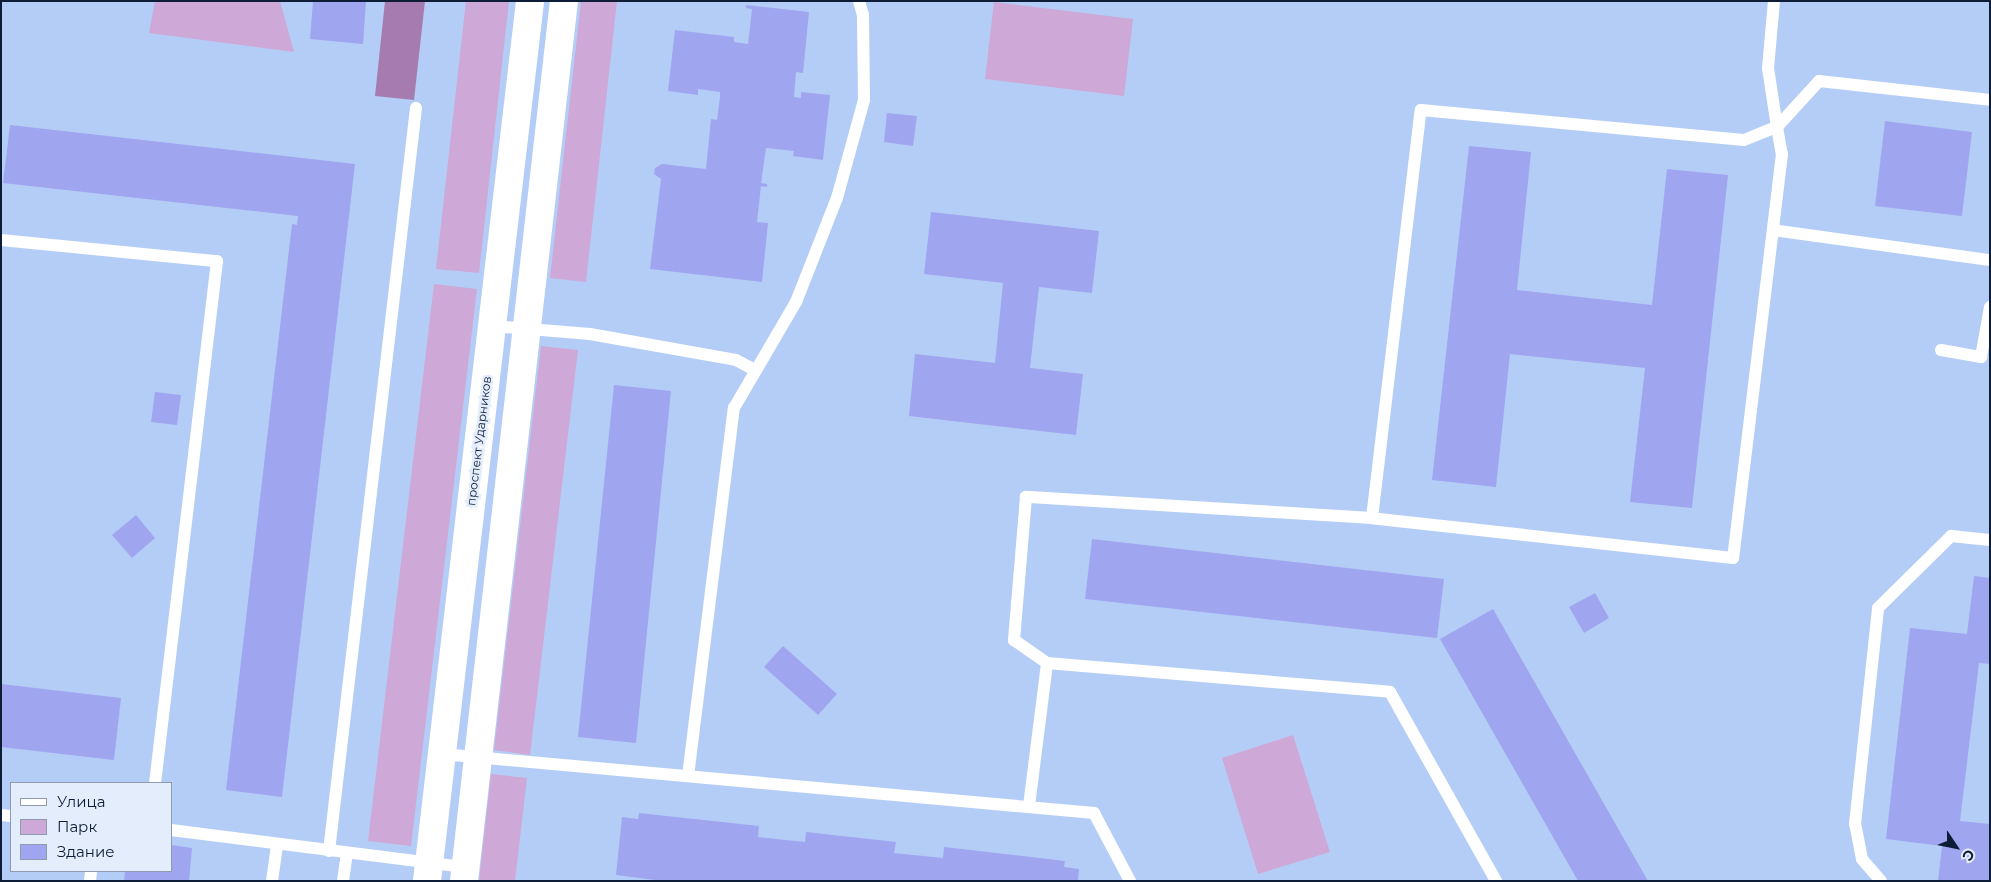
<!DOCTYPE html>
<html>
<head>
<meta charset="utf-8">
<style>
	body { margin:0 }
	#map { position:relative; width:1991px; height:882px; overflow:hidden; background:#b4cdf7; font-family:Montserrat,sans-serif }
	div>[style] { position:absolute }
	.green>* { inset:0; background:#cea8d6 }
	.forest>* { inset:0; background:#a67baf }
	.building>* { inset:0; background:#a0a5f0 }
	.service>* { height:12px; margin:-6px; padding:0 6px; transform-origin:6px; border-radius:6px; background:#fff }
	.tertiary>* { height:28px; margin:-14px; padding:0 14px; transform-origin:14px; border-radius:14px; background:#fff }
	span { translate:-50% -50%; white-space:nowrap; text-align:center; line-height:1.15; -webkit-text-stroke:5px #e4edfb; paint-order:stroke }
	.street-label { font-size:12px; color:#0e1d37 }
	.frame { position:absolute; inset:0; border:2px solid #0e1d37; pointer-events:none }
	.legend { position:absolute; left:10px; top:782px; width:162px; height:90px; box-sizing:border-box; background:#e4edfb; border:1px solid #8e9aad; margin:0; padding:6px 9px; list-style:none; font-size:15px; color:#0e1d37 }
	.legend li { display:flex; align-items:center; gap:10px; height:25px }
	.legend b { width:25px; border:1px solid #8e9aad }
	.north { position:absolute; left:1931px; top:822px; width:50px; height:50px; -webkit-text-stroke:4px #e4edfb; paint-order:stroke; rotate:124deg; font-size:14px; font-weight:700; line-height:20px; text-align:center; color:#0e1d37 }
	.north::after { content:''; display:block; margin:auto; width:18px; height:22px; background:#0e1d37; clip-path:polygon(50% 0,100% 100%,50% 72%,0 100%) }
</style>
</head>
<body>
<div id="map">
	<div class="green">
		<div style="clip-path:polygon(155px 1px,280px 1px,294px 52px,149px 33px)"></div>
		<div style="clip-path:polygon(466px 1px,509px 1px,479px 273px,436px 269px)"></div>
		<div style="clip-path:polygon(581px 1px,617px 1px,586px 282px,550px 278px)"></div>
		<div style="clip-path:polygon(994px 2px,1133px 19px,1124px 96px,985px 79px)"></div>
		<div style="clip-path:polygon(434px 284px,477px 289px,411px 846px,368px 841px)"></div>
		<div style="clip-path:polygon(541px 346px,578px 350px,530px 755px,494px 750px)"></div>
		<div style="clip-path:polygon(1293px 735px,1330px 852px,1258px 874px,1222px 758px)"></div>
		<div style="clip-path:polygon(491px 774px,527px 778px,515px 881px,479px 881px)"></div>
	</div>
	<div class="forest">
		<div style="clip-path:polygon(385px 1px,425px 1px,414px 100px,375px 96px)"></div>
	</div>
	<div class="building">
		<div style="clip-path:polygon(313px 1px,366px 1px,363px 44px,310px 39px)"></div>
		<div style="clip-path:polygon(746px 5px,809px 12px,803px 73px,796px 72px,794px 97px,801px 98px,801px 92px,830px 95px,823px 160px,793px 156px,794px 151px,766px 148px,761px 183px,767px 184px,767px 187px,761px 186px,757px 222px,768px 223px,762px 282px,650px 269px,661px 179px,654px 174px,655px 168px,662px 164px,706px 169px,711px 119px,717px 120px,720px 97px,720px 92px,698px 89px,698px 95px,668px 91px,675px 30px,734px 37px,734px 42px,748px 44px,752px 9px,746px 8px)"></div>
		<div style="clip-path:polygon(887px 113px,917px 116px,913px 146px,884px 142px)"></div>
		<div style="clip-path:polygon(1885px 121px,1972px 132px,1962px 216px,1875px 206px)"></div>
		<div style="clip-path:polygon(10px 125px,355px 164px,282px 797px,226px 790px,292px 224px,297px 225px,298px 216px,3px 183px)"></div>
		<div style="clip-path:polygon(1469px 146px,1531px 152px,1517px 290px,1652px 305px,1667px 169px,1728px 175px,1692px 508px,1630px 502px,1645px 368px,1510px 354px,1496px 487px,1432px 480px)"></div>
		<div style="clip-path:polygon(931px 212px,1099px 231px,1092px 293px,1039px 287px,1030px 368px,1083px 374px,1076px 435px,909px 416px,915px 354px,995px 363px,1003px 283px,924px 274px)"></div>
		<div style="clip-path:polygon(614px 385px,671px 391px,636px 743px,578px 737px)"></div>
		<div style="clip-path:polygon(155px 392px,181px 395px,177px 425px,151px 422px)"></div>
		<div style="clip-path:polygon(136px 515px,155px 538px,132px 558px,112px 535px)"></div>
		<div style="clip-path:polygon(1092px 539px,1444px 579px,1437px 638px,1085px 599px)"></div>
		<div style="clip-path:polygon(1974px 576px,1990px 578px,1990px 664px,1979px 663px,1960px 821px,1990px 824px,1990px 881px,1938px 881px,1942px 846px,1886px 839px,1910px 628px,1967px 634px)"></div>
		<div style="clip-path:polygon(1595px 593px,1609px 618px,1584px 633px,1569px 607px)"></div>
		<div style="clip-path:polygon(1493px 609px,1648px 881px,1578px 881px,1440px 639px)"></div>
		<div style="clip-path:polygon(783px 646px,837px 694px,818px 715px,764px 667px)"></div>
		<div style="clip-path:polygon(1px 684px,121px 698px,114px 760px,1px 747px)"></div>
		<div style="clip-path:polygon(639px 813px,759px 826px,758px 837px,805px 842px,806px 832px,896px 842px,894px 853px,943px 858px,944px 847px,1065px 861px,1064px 867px,1079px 869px,1078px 881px,663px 881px,616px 875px,622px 817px,638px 819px)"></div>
		<div style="clip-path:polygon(171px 845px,192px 848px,189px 881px,124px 881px,125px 871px,171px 871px)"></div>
	</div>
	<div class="service">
		<div style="left:1774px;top:1px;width:67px;rotate:95.1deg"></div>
		<div style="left:1768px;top:68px;width:60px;rotate:81.3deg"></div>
		<div style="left:1777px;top:127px;width:62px;rotate:-47.6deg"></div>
		<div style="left:1819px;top:81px;width:172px;rotate:6.3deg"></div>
		<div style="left:1773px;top:230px;width:219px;rotate:7.9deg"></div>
		<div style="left:1px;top:240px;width:217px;rotate:5.6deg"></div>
		<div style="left:217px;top:261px;width:526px;rotate:96.77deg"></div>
		<div style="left:493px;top:326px;width:97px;rotate:4.7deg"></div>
		<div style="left:590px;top:334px;width:148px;rotate:10.1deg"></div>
		<div style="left:736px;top:360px;width:21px;rotate:28deg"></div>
		<div style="left:1941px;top:350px;width:41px;rotate:9.9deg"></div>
		<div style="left:1981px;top:357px;width:51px;rotate:-79.8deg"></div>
		<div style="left:1372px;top:518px;width:411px;rotate:-83.2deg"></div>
		<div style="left:1421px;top:110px;width:324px;rotate:5.3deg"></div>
		<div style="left:1744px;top:140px;width:35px;rotate:-22deg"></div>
		<div style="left:1777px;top:127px;width:27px;rotate:80deg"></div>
		<div style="left:1782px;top:154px;width:407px;rotate:96.9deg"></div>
		<div style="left:1733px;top:558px;width:363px;rotate:-173.7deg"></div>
		<div style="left:1372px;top:518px;width:347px;rotate:-176.5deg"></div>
		<div style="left:1026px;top:497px;width:144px;rotate:94.8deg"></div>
		<div style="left:1014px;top:640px;width:40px;rotate:34.9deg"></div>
		<div style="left:1047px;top:663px;width:344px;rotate:4.8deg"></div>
		<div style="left:1390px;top:692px;width:217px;rotate:60.7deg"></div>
		<div style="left:442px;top:754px;width:655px;rotate:5.17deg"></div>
		<div style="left:1094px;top:813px;width:77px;rotate:62.1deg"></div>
		<div style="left:688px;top:776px;width:371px;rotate:-82.9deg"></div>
		<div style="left:734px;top:408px;width:123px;rotate:-59.7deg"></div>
		<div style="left:796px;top:302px;width:112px;rotate:-68.5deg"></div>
		<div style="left:837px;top:198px;width:102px;rotate:-74.6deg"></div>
		<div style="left:864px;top:100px;width:85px;rotate:-90.7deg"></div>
		<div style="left:863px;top:15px;width:15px;rotate:-106deg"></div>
		<div style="left:1029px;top:806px;width:144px;rotate:-82.8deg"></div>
		<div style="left:1px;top:815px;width:10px;rotate:6deg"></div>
		<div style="left:171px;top:830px;width:296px;rotate:7.2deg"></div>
		<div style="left:329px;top:851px;width:748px;rotate:-83.32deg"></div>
		<div style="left:90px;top:881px;width:10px;rotate:-84deg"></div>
		<div style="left:272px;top:881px;width:36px;rotate:-82deg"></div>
		<div style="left:343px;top:881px;width:28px;rotate:-82deg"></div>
		<div style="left:1881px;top:881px;width:29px;rotate:-131deg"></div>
		<div style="left:1862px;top:859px;width:36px;rotate:-101deg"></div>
		<div style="left:1855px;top:824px;width:217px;rotate:-83.9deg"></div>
		<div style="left:1878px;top:608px;width:103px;rotate:-44.6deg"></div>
		<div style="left:1951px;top:536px;width:39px;rotate:6deg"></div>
	</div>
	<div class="tertiary">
		<div style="left:427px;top:881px;width:886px;rotate:-83.32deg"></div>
		<div style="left:464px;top:881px;width:886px;rotate:-83.52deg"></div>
	</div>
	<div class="street-label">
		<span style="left:479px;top:441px;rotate:-83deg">проспект Ударников</span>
	</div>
	<div class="frame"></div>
	<ul class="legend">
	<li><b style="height:6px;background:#fff"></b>Улица</li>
	<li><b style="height:14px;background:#cea8d6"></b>Парк</li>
	<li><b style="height:14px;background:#a0a5f0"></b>Здание</li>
	</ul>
	<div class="north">С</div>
</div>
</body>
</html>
